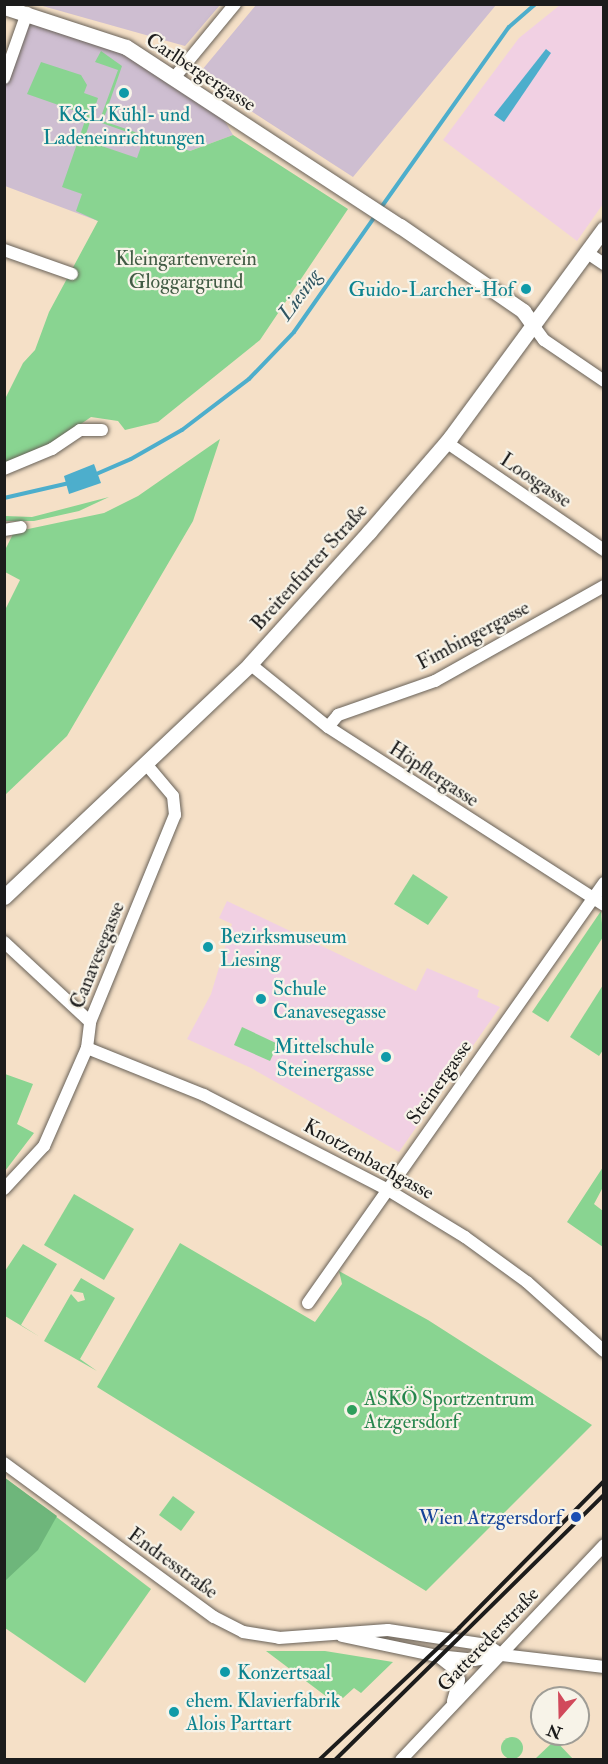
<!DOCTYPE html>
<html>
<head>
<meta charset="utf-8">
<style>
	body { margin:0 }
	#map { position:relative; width:608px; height:1764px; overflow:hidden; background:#f5e0c7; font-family:"IM FELL Double Pica",serif }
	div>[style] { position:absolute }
	.built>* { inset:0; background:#f1d0e3 }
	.industrial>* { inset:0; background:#cebed1 }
	.green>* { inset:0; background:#89d491 }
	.round { border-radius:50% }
	.forest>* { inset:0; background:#6eb67b }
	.water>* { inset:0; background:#4daecc }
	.stream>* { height:4px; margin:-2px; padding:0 2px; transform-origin:2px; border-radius:2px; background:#4daecc }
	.roads { filter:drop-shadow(0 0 2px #686158) drop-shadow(0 0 2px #686158) }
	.minor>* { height:12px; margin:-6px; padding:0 6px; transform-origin:6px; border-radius:6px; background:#fff }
	.major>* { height:15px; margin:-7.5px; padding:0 7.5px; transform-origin:7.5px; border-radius:7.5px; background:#fff }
	.rail>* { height:4px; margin:-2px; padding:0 2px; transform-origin:2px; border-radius:2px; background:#1c1c1c }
	.dots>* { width:16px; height:16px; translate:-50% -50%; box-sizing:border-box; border:3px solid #f7f3e8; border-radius:50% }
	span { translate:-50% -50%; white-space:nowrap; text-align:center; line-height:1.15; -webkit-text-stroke:4.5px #f7f3e8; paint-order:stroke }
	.street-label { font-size:20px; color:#1c1c1c }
	.culture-label { font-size:20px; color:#0d838f }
	.right { translate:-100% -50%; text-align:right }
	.left { translate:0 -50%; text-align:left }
	.park-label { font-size:20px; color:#425c45 }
	.leisure-label { font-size:20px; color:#27864d }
	.transit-label { font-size:20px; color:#164399 }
	.water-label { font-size:21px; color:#305662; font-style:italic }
	.frame { position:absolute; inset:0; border:6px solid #1c1c1c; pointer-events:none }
	.north { position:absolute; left:530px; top:1686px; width:60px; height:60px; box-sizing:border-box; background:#f7f3e8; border:2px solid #9f9d96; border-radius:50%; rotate:200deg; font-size:16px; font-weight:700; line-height:24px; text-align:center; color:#1c1c1c }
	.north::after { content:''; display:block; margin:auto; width:21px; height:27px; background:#d1495b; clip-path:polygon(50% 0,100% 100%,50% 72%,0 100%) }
</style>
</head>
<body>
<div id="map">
	<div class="built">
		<div style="clip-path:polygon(560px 5px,603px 5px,603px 204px,577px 241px,443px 140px,519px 38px)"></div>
		<div style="clip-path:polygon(227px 901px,416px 991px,427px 968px,479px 990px,477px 997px,500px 1007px,399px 1152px,251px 1068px,187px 1039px,211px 994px,232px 924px,219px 918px)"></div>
	</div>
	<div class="industrial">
		<div style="clip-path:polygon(39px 5px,220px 5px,185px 46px)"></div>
		<div style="clip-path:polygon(256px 5px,256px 4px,496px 5px,353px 177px,197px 76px)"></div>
		<div style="clip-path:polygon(27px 13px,94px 35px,216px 106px,233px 135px,190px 151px,98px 221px,5px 186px,5px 78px)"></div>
	</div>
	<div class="green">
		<div style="clip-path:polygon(101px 51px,122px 66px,103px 121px,190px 151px,233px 135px,348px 209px,260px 340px,158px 422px,125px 430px,118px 421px,91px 417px,52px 444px,5px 465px,5px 399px,23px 363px,35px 350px,49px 312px,98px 221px,76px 211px,82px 194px,62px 187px,87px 115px,27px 94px,41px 62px,81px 75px,87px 85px,84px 93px,98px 98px,84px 140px,137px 158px,144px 138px,99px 122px,118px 70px,95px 62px)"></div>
		<div style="clip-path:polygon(220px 439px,193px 521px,67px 736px,5px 795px,4px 612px,20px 580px,5px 572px,5px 550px,14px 532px,104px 513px,138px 496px)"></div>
		<div style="clip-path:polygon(109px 497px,79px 511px,34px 521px,5px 521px,5px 516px,32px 517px)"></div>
		<div style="clip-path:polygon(413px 874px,448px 897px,428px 925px,394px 904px)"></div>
		<div style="clip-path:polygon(601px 911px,603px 937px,548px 1022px,532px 1012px)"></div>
		<div style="clip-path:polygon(603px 985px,603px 1050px,599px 1056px,570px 1037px)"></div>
		<div style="clip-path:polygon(242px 1027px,278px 1044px,270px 1061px,234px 1045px)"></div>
		<div style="clip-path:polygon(5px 1074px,33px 1084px,17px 1124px,34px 1133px,5px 1171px)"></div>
		<div style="clip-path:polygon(603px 1167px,603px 1187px,594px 1204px,603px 1211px,603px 1247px,567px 1222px)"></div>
		<div style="clip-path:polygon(74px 1194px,134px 1229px,104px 1280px,44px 1245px)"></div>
		<div style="clip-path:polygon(180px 1243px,315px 1322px,342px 1284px,339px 1271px,428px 1320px,592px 1425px,426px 1591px,97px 1387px)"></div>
		<div style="clip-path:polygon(23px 1244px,57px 1264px,21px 1325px,40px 1337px,5px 1316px,5px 1271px)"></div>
		<div style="clip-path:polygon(81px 1278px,115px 1298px,80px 1359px,97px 1371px,44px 1341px,71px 1294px,78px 1302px,85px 1300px,83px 1293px,73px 1291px)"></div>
		<div style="clip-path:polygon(4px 1477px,151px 1589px,85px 1683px,5px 1628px)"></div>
		<div style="clip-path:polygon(173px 1496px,195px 1512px,181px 1531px,159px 1515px)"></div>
		<div style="clip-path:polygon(266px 1651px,325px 1651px,393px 1662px,361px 1693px,354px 1688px,343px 1698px,338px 1694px,331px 1700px)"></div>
		<div class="round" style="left:501px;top:1737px;width:22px;height:22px"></div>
		<div style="clip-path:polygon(555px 1740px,573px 1759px,535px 1759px)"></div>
	</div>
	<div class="forest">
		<div style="clip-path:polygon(5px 1478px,57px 1516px,38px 1550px,5px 1581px)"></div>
	</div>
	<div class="water">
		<div style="clip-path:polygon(546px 49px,551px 53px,504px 122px,494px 115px)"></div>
		<div style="clip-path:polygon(94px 464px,101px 483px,69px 494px,64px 476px)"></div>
	</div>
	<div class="stream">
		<div style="left:380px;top:209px;width:223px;rotate:-54.7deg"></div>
		<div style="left:509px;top:27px;width:35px;rotate:-41deg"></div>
		<div style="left:94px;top:475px;width:40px;rotate:-23.4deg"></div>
		<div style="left:131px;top:459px;width:59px;rotate:-29.6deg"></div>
		<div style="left:182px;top:430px;width:84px;rotate:-37.3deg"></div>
		<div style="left:249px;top:379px;width:65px;rotate:-46.2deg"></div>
		<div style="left:294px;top:332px;width:143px;rotate:-55deg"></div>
		<div style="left:4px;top:498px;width:67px;rotate:-13deg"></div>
	</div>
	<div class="roads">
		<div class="minor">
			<div style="left:4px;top:78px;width:69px;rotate:-70.5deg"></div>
			<div style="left:174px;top:78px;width:96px;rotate:-50.5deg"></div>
			<div style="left:4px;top:250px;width:72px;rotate:19.4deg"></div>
			<div style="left:586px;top:252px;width:22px;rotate:34deg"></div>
			<div style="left:533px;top:325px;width:19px;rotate:54deg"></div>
			<div style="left:544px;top:340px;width:73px;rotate:34.3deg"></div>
			<div style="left:446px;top:442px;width:191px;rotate:34.4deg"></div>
			<div style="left:4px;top:469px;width:52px;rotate:-22.6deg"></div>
			<div style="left:52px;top:449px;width:34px;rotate:-34deg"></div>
			<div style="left:80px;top:430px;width:22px"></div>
			<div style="left:4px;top:530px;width:17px;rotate:-10deg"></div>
			<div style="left:250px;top:664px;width:100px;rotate:38.9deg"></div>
			<div style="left:328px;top:727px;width:328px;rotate:32.8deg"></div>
			<div style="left:328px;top:727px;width:16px;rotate:-50deg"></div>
			<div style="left:338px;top:715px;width:103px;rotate:-19.3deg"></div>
			<div style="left:435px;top:681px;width:194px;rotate:-29.3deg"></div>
			<div style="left:4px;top:942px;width:117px;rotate:42.9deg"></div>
			<div style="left:87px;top:1048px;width:126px;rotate:21.9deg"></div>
			<div style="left:204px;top:1095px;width:207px;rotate:27.3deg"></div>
			<div style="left:388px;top:1190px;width:90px;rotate:31.4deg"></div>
			<div style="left:465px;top:1237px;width:77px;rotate:36deg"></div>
			<div style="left:527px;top:1282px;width:103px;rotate:41.9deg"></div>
			<div style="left:4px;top:1189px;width:59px;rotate:-47.1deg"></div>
			<div style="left:44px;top:1146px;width:107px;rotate:-66.3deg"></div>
			<div style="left:87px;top:1048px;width:26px;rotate:-83deg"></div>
			<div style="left:90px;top:1022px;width:224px;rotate:-67.7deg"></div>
			<div style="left:175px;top:815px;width:19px;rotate:-96deg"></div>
			<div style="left:173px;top:796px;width:42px;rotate:-130.2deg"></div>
			<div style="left:308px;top:1303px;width:514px;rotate:-54.83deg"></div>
			<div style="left:4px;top:1463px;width:260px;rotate:36.3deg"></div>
			<div style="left:214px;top:1617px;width:33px;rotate:27deg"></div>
			<div style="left:243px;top:1632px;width:36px;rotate:9deg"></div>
			<div style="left:279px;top:1638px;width:109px;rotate:-4.2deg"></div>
			<div style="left:388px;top:1630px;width:100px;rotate:8.6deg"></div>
			<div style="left:487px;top:1645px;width:18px;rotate:34deg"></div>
			<div style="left:342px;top:1636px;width:98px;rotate:11.8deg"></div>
			<div style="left:438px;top:1656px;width:36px;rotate:6deg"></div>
			<div style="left:474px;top:1660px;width:28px;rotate:-10deg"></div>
			<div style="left:502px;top:1655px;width:103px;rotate:6.7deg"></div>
			<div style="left:438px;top:1656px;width:23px;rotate:38deg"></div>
			<div style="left:456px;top:1670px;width:10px;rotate:73deg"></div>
			<div style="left:459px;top:1680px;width:22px;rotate:106deg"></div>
			<div style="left:401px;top:1760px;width:296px;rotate:-46.6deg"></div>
		</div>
		<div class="major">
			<div style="left:4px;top:7px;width:128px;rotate:18.2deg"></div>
			<div style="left:126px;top:47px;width:327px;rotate:33.2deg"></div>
			<div style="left:400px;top:226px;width:150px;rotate:34.6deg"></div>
			<div style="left:523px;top:311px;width:17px;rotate:54deg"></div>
			<div style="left:4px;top:897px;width:339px;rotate:-43.4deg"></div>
			<div style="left:250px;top:664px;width:178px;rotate:-48deg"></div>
			<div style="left:369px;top:532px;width:124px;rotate:-49.2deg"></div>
			<div style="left:450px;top:438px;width:260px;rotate:-53.7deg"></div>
		</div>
	</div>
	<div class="rail">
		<div style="left:319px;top:1760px;width:192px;rotate:-43.3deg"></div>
		<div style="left:459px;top:1628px;width:206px;rotate:-45.4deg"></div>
		<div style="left:335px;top:1760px;width:378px;rotate:-44.6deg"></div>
	</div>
	<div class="dots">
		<div style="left:124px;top:93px;background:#0f9aa8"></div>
		<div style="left:526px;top:289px;background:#0f9aa8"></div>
		<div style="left:208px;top:947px;background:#0f9aa8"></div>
		<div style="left:261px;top:999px;background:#0f9aa8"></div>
		<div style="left:386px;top:1057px;background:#0f9aa8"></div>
		<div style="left:352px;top:1410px;background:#2e9e5b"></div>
		<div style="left:576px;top:1517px;background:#1a4fb4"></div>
		<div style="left:225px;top:1672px;background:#0f9aa8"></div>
		<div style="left:174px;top:1712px;background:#0f9aa8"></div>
	</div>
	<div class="street-label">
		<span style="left:201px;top:72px;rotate:33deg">Carlbergergasse</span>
		<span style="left:536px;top:480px;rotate:34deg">Loosgasse</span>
		<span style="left:309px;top:567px;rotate:-48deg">Breitenfurter Straße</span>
		<span style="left:473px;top:635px;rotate:-28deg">Fimbingergasse</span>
		<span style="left:434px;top:774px;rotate:33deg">Höpflergasse</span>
		<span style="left:97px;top:955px;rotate:-68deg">Canavesegasse</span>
		<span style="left:439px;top:1082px;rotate:-55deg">Steinergasse</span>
		<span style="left:369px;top:1159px;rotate:29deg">Knotzenbachgasse</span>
		<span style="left:173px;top:1563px;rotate:36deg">Endresstraße</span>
		<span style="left:488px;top:1639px;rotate:-46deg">Gatterederstraße</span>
	</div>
	<div class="culture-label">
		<span style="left:124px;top:126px">K&amp;L Kühl- und<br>Ladeneinrichtungen</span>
		<span class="right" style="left:514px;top:289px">Guido-Larcher-Hof</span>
		<span class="left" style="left:220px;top:948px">Bezirksmuseum<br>Liesing</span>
		<span class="left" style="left:273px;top:1000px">Schule<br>Canavesegasse</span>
		<span class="right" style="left:374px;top:1058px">Mittelschule<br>Steinergasse</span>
		<span class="left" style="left:237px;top:1672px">Konzertsaal</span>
		<span class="left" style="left:186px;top:1712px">ehem. Klavierfabrik<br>Alois Parttart</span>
	</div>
	<div class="park-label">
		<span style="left:186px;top:270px">Kleingartenverein<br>Gloggargrund</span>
	</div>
	<div class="leisure-label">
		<span class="left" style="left:364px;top:1410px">ASKÖ Sportzentrum<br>Atzgersdorf</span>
	</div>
	<div class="transit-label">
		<span class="right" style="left:562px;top:1517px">Wien Atzgersdorf</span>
	</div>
	<div class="water-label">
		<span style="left:300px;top:295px;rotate:-54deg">Liesing</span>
	</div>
	<div class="frame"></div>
	<div class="north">N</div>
</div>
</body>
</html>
